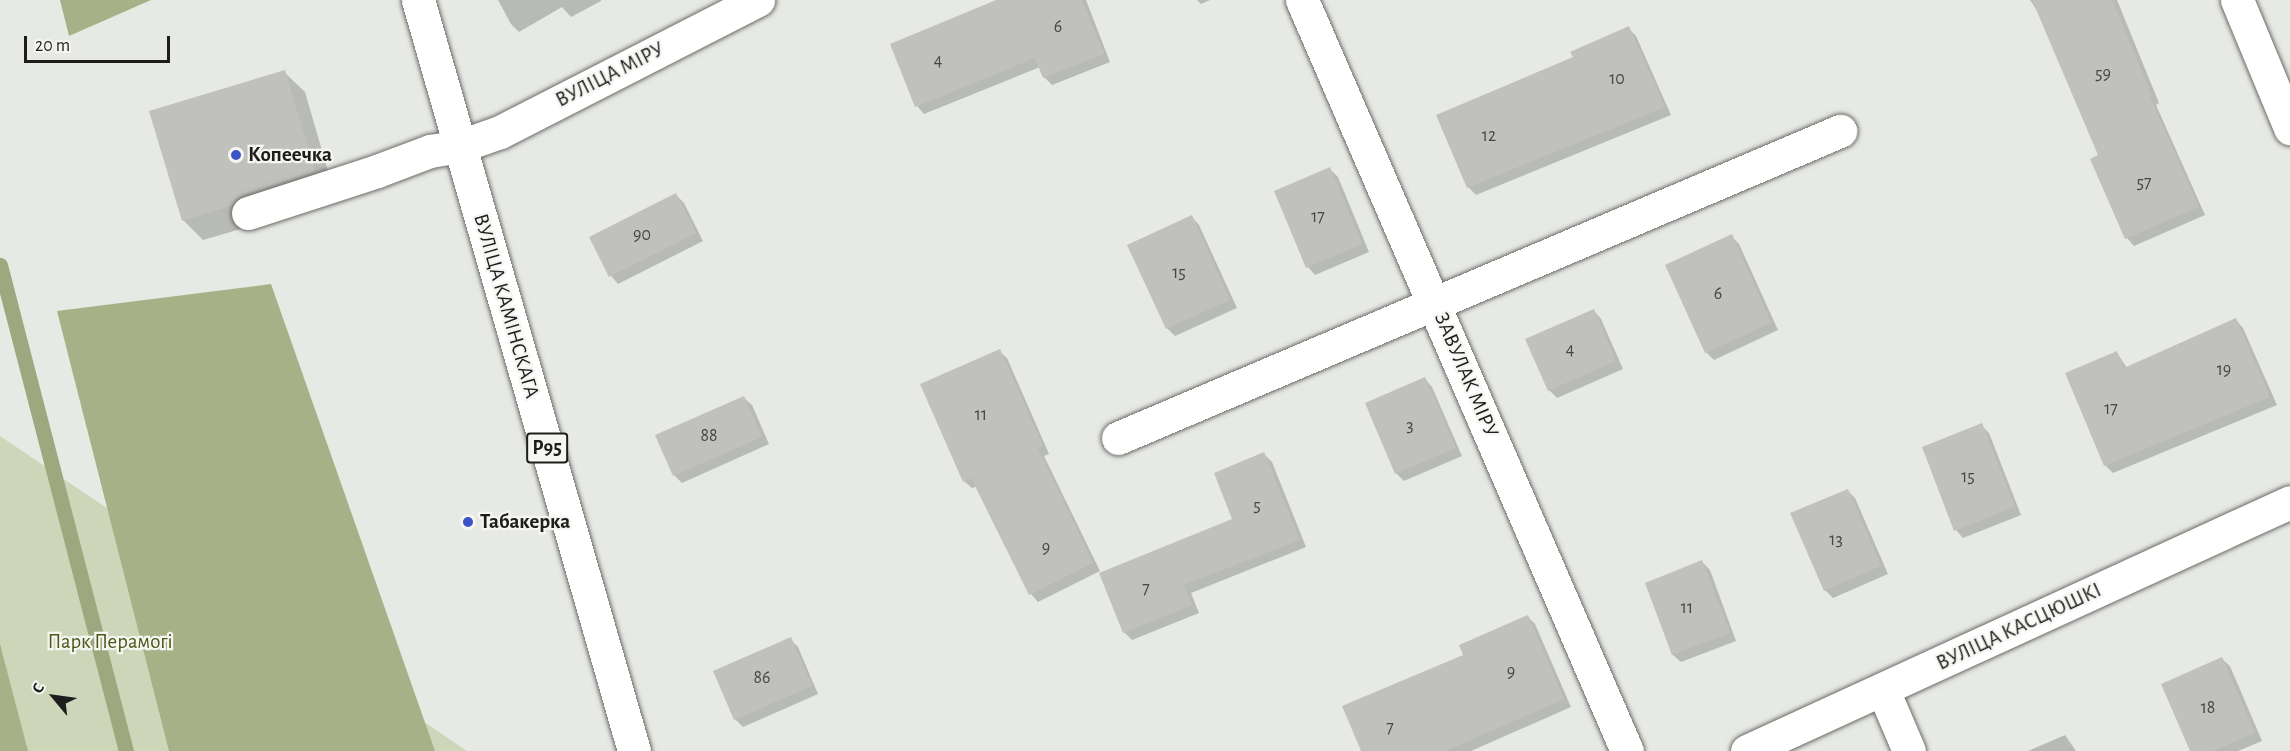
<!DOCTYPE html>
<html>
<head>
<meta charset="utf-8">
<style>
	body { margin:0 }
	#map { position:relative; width:2290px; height:751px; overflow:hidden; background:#e7e9e4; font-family:"Alegreya Sans",sans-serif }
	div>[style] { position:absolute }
	.green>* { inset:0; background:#ced6b9 }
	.forest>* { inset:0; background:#a7b187 }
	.shadow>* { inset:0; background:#0003 }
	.stream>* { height:15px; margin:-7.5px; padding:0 7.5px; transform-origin:7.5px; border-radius:7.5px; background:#9ea87f }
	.building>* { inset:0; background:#c0c1bd }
	.roads { filter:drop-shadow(0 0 2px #6b6c68) drop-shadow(0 0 2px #6b6c68) }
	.minor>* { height:33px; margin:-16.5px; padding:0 16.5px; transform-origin:16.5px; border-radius:16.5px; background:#fff }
	.major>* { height:33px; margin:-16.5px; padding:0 16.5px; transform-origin:16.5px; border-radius:16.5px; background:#fff }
	.dots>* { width:16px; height:16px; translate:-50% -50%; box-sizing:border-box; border:3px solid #f5f6f2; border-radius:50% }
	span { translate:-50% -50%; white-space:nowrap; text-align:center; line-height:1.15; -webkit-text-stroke:4.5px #f5f6f2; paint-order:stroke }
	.number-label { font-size:18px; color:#464744 }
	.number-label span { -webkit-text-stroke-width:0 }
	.shield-label span { padding:2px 4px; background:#f5f6f2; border:2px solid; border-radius:4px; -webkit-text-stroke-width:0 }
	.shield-label { font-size:20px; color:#1d1e1c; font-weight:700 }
	.street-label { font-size:21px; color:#1d1e1c }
	.poi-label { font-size:21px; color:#1d1e1c; font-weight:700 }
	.left { translate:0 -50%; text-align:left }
	.park-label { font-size:21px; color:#4c5817 }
	.north { position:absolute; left:24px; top:667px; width:60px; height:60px; -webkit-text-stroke:4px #f5f6f2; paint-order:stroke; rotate:299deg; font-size:16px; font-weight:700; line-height:24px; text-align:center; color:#1d1e1c }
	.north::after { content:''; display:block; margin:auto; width:21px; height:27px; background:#1d1e1c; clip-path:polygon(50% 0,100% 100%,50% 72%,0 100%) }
	.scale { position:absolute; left:24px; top:36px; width:146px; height:27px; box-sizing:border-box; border:3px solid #1d1e1c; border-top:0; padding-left:8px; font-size:18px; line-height:21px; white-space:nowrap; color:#1d1e1c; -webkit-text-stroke:4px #f5f6f2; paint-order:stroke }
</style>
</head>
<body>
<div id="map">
	<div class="green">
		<div style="clip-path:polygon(0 436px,467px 751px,0 751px)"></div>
	</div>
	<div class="forest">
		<div style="clip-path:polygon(60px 0,151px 0,69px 36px)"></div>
		<div style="clip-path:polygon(271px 284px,435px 751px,169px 751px,57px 311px)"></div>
		<div style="clip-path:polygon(0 644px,28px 751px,0 751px)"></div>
	</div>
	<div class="shadow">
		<div style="clip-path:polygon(498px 0,601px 0,601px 1px,571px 17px,562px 7px,519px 32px,511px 24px)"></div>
		<div style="clip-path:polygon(1003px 0,1086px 0,1110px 62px,1052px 85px,1044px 77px,1040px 67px,924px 114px,917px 106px)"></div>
		<div style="clip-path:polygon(1197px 0,1210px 0,1201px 4px)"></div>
		<div style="clip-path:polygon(2030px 0,2117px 0,2159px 103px,2156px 105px,2205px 215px,2134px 246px,2127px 238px,2092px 159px,2100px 156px,2040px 15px)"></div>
		<div style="clip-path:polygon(1628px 28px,1636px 36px,1671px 115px,1476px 195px,1468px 187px,1575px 58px)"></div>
		<div style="clip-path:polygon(284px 72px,305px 92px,334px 192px,251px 226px,203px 240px,183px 220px)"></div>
		<div style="clip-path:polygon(1330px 169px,1338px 177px,1369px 252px,1315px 275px,1308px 267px)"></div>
		<div style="clip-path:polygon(676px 195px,684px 203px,703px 241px,618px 284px,611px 276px)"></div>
		<div style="clip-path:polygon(1192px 217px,1199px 225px,1237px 308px,1175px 336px,1167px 328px)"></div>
		<div style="clip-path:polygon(1731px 236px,1739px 244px,1778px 330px,1714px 360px,1706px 352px)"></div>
		<div style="clip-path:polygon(1594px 311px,1601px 319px,1623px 369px,1557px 398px,1549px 390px)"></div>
		<div style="clip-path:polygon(2236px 320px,2243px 328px,2277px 405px,2113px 473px,2105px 465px,2117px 353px,2127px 368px)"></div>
		<div style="clip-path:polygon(999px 351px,1007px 358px,1049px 454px,1044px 456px,1100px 571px,1038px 602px,1031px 594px,977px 486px,972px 488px,964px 481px)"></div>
		<div style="clip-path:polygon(1425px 379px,1432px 387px,1462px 456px,1404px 481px,1396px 473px)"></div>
		<div style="clip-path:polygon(744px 398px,752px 405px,769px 444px,682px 483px,674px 475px)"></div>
		<div style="clip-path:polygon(1981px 425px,1989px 433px,2021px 515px,1963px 538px,1956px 530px)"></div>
		<div style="clip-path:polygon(1264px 454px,1272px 462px,1306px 547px,1191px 593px,1199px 613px,1132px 640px,1124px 632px,1100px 571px,1101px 573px,1234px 520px)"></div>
		<div style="clip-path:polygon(1847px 490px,1855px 498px,1888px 574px,1833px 598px,1825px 590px)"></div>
		<div style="clip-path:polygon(1702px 562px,1710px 570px,1736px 641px,1681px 662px,1673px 655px,1647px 584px)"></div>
		<div style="clip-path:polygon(1528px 617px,1535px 624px,1571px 707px,1471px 751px,1362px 751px,1465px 656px)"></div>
		<div style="clip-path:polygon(790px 639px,798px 647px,818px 694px,743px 727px,735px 719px)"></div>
		<div style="clip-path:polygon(2222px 659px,2230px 666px,2262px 741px,2238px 751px,2192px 751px)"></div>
		<div style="clip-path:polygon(2065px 735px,2076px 751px,2028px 751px)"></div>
	</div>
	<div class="stream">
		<div style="left:0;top:265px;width:502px;rotate:75.47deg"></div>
	</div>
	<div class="building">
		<div style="clip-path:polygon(996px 0,1082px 0,1104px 54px,1043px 78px,1035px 58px,915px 107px,890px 44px)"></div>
		<div style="clip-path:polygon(2032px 0,2112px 0,2152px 96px,2150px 97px,2199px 207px,2125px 239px,2090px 159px,2098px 155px)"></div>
		<div style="clip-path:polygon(1629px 26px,1665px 107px,1467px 188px,1436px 115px,1573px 57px,1570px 52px)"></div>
		<div style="clip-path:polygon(285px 70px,315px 171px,242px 195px,231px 206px,182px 221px,149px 111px)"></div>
		<div style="clip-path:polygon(1330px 167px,1362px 244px,1306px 268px,1274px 191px)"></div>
		<div style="clip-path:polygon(676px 193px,696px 233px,609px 277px,589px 237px)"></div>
		<div style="clip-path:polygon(1192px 215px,1230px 300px,1166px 329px,1127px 245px)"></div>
		<div style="clip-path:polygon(1732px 234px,1771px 323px,1705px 353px,1665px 265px)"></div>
		<div style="clip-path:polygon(1594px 309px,1616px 361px,1548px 391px,1525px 339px)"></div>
		<div style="clip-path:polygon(2236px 318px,2270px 397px,2104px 466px,2065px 373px,2117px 351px,2124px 368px)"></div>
		<div style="clip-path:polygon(1000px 349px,1043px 446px,1038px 448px,1093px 563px,1029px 595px,971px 478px,963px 482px,920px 384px)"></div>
		<div style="clip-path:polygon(1425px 377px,1456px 448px,1395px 474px,1365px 403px)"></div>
		<div style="clip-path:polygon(744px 396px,762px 437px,673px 476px,655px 435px)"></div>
		<div style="clip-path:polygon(1982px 423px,2015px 507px,1954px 531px,1922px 447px)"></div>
		<div style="clip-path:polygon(1264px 452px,1300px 540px,1184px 585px,1192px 605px,1123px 633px,1099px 573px,1232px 519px,1214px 473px)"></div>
		<div style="clip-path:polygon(1848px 489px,1881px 566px,1824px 591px,1790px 513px)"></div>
		<div style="clip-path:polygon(1702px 560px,1730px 633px,1672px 655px,1645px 583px)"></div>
		<div style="clip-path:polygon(1528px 615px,1564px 699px,1446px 751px,1361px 751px,1342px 706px,1463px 655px,1459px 645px)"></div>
		<div style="clip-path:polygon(791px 637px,812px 686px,734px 720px,713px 671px)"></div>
		<div style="clip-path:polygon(2222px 657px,2255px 733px,2213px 751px,2190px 751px,2161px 684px)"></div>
	</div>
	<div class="roads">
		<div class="minor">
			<div style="left:1302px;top:0;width:818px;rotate:66.6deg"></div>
			<div style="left:2237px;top:0;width:139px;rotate:67.5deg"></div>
			<div style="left:248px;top:213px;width:136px;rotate:-18deg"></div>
			<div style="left:377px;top:171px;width:57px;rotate:-20.7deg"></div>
			<div style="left:430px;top:151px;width:30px;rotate:-9deg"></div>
			<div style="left:460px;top:146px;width:42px;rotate:-19.3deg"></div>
			<div style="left:500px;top:132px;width:290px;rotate:-27.1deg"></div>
			<div style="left:1118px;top:438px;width:785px;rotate:-23.04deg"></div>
			<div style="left:1883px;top:690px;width:66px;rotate:66.9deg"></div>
			<div style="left:1747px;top:751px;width:597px;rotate:-24.63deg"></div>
		</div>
		<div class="major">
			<div style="left:418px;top:0;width:781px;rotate:73.95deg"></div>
		</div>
	</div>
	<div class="dots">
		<div style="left:236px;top:155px;background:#3b54c6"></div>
		<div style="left:468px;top:522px;background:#3b54c6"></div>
	</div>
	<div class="number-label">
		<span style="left:1058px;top:27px">6</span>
		<span style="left:938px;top:61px">4</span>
		<span style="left:2103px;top:74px">59</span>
		<span style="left:1617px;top:79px">10</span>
		<span style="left:1489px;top:136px">12</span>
		<span style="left:2144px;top:183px">57</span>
		<span style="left:1318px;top:217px">17</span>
		<span style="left:642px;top:235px">90</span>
		<span style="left:1179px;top:273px">15</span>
		<span style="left:1718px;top:294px">6</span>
		<span style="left:1570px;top:350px">4</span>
		<span style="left:2224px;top:370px">19</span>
		<span style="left:2111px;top:409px">17</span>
		<span style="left:981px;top:415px">11</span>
		<span style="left:1410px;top:426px">3</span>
		<span style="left:709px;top:436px">88</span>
		<span style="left:1968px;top:477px">15</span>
		<span style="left:1257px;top:506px">5</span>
		<span style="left:1836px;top:540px">13</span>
		<span style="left:1046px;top:548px">9</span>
		<span style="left:1146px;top:589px">7</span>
		<span style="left:1687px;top:608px">11</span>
		<span style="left:1511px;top:672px">9</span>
		<span style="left:762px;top:678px">86</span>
		<span style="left:2208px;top:708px">18</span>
		<span style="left:1390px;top:728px">7</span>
	</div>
	<div class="shield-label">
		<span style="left:547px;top:448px">Р95</span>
	</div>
	<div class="street-label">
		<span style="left:610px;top:75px;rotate:-27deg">ВУЛІЦА МІРУ</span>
		<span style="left:506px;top:306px;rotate:74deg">ВУЛІЦА КАМІНСКАГА</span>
		<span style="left:1466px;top:375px;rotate:67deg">ЗАВУЛАК МІРУ</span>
		<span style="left:2019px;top:627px;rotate:-25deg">ВУЛІЦА КАСЦЮШКІ</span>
	</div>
	<div class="poi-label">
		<span class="left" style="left:248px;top:155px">Копеечка</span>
		<span class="left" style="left:480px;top:522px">Табакерка</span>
	</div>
	<div class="park-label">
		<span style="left:110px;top:642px">Парк Перамогі</span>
	</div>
	<div class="north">С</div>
	<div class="scale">20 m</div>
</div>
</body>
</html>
